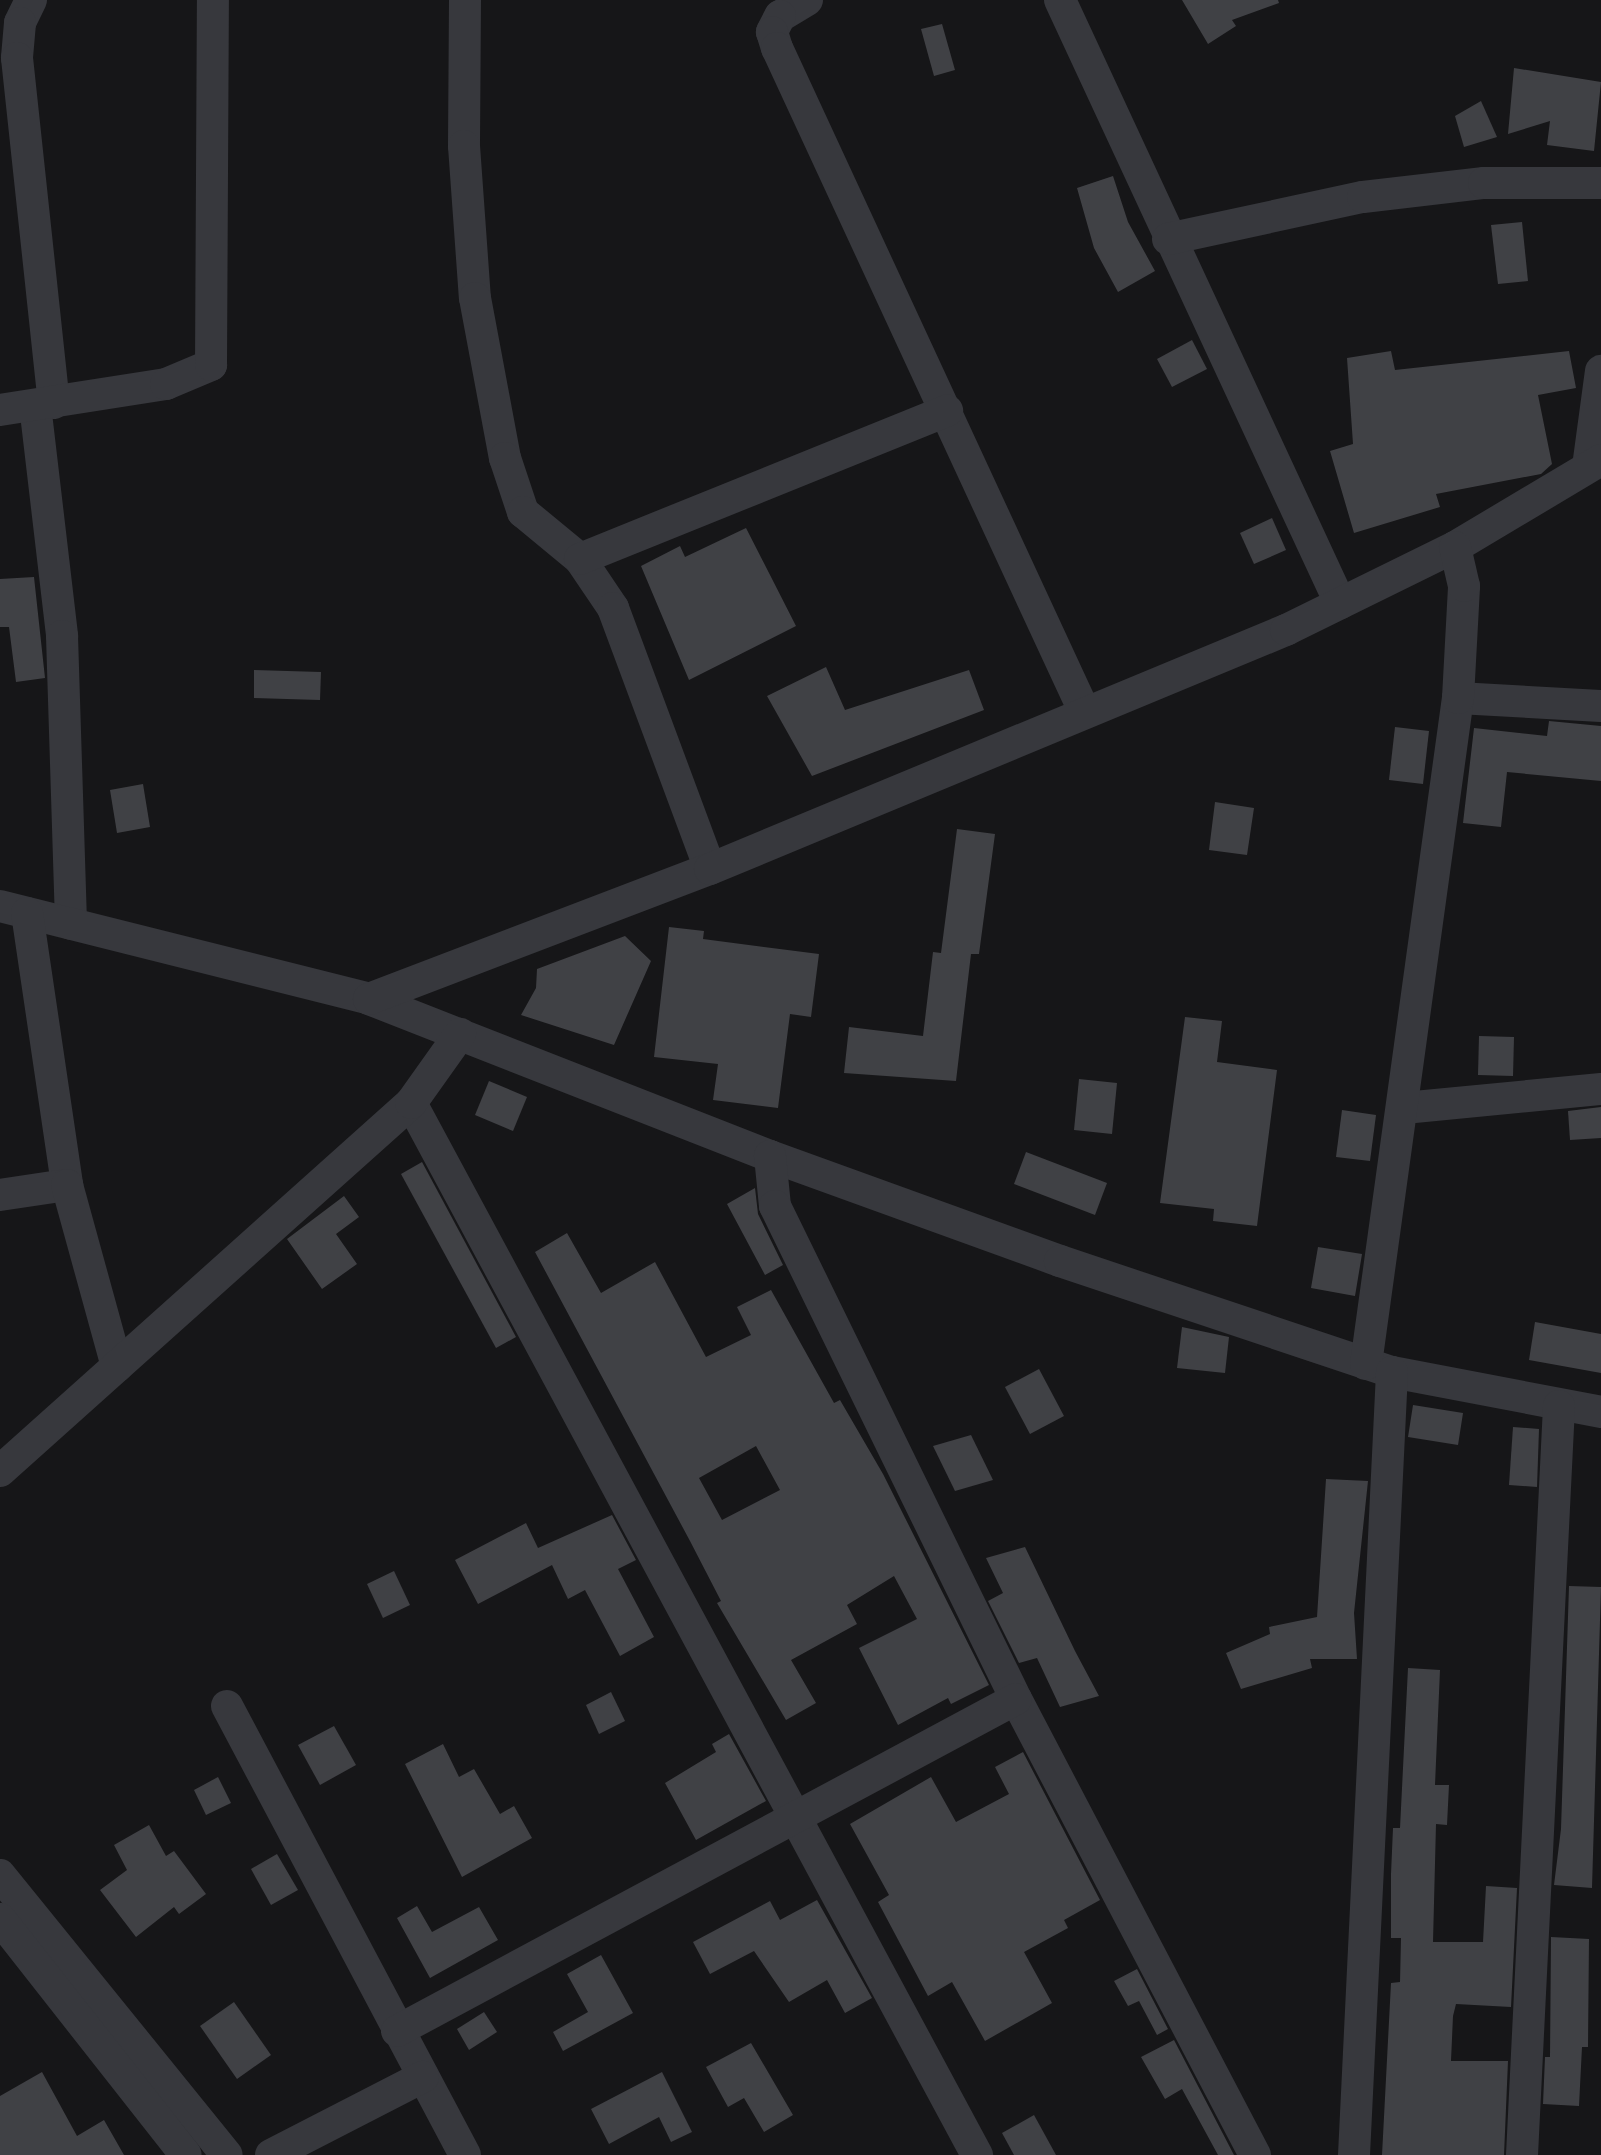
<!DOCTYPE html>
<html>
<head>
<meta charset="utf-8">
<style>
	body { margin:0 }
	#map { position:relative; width:1601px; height:2155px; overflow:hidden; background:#161618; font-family:Signika,sans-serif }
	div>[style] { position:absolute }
	.building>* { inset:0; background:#404145 }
	.street>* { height:32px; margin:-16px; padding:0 16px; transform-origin:16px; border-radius:16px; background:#37383d }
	span { translate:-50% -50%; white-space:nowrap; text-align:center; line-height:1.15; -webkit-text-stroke:6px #111113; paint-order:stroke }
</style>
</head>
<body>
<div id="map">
	<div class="building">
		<div style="clip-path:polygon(1182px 0,1278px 0,1279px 3px,1232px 20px,1236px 26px,1208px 44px)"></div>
		<div style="clip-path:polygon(942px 24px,955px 70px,934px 76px,921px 29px)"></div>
		<div style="clip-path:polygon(1514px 68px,1601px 82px,1594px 151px,1547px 145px,1550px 121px,1508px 134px)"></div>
		<div style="clip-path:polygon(1481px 101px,1497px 137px,1464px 147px,1455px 116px)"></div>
		<div style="clip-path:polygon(1113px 176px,1128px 222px,1155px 271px,1118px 292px,1094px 248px,1077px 188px)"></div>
		<div style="clip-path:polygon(1522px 222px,1528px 281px,1498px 284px,1491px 225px)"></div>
		<div style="clip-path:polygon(1192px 340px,1207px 369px,1172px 387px,1157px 359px)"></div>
		<div style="clip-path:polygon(1391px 351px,1395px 370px,1569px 351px,1576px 388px,1538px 395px,1552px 464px,1541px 474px,1436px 494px,1440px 507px,1354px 533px,1330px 451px,1353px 444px,1347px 358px)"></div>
		<div style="clip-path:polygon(1272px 518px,1286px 550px,1254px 564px,1240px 533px)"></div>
		<div style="clip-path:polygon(746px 528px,796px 626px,689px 680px,641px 566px,680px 546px,685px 557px)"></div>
		<div style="clip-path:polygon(34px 577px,45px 678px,16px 682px,9px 627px,0 627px,0 579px)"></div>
		<div style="clip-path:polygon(826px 667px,845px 710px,969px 670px,984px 710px,812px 776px,767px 696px)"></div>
		<div style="clip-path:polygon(254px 670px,321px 672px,320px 700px,254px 698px)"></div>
		<div style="clip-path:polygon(1549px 721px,1601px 726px,1601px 781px,1507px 772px,1501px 827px,1463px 823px,1474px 728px,1547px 736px)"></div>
		<div style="clip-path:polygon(1395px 727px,1429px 731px,1423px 784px,1389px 780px)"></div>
		<div style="clip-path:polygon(143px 784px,150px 827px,117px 833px,110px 790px)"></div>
		<div style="clip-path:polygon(1215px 802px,1254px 808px,1247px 855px,1209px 850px)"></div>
		<div style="clip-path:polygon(957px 829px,995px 834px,979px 954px,971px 954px,956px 1081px,844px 1073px,849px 1027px,923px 1036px,933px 952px,941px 953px)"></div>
		<div style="clip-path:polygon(669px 927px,704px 931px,703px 939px,819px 954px,811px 1017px,790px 1014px,778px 1108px,713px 1100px,718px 1064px,654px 1057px)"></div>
		<div style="clip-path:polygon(625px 936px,651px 961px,614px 1045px,521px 1015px,536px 988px,537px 969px)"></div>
		<div style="clip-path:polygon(1185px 1017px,1222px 1021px,1217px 1062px,1277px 1070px,1257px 1226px,1213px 1221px,1214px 1209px,1160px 1203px)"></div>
		<div style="clip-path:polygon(1479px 1036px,1514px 1037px,1513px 1076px,1478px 1075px)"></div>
		<div style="clip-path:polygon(1079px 1079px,1117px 1083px,1112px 1134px,1074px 1130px)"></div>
		<div style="clip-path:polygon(489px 1081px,527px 1097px,513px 1131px,475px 1115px)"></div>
		<div style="clip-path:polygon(1601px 1107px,1601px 1138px,1570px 1140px,1568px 1111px)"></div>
		<div style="clip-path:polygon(1342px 1110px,1376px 1115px,1370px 1161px,1336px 1157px)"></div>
		<div style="clip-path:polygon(1026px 1152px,1107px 1183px,1095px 1215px,1014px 1184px)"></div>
		<div style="clip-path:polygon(422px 1162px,516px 1337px,496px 1348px,401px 1174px)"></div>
		<div style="clip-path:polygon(755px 1188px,758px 1214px,783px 1265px,765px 1275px,727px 1204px)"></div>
		<div style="clip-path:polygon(344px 1196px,359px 1217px,336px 1234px,357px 1264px,322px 1289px,287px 1239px)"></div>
		<div style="clip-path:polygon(evenodd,567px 1233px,601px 1293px,655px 1262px,706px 1357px,751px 1335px,737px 1307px,771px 1290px,834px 1403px,840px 1400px,883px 1474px,989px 1685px,951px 1704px,948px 1698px,898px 1725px,859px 1648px,917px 1619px,894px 1576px,847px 1605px,857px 1624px,791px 1660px,816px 1703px,786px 1720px,717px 1603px,721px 1601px,690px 1541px,535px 1252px,567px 1233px,756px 1446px,780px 1490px,722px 1520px,699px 1478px,756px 1446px)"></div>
		<div style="clip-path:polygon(1318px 1247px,1362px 1254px,1355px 1296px,1311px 1288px)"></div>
		<div style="clip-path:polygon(1535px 1322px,1601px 1334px,1601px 1373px,1529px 1360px)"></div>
		<div style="clip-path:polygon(1182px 1327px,1229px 1337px,1225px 1373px,1177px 1368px)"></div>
		<div style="clip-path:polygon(1039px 1369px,1064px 1416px,1030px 1434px,1005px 1387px)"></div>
		<div style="clip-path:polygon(1413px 1405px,1463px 1413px,1458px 1445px,1408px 1437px)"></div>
		<div style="clip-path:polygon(1513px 1427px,1539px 1429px,1537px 1487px,1509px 1485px)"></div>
		<div style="clip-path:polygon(971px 1435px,993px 1480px,955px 1491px,933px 1446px)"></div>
		<div style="clip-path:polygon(1326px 1479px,1368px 1481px,1354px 1613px,1357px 1659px,1310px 1659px,1312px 1668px,1241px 1689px,1226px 1653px,1270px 1634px,1269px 1627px,1317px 1617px)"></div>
		<div style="clip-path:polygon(612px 1515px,636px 1560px,618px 1569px,654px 1637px,620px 1656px,585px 1590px,568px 1599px,552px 1565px,478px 1604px,455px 1560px,526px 1523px,538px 1548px)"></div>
		<div style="clip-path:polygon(1025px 1547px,1075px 1651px,1099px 1696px,1060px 1707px,1037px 1658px,1019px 1663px,988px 1601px,1003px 1593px,986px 1558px)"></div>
		<div style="clip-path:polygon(394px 1571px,410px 1605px,383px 1618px,367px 1584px)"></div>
		<div style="clip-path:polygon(1569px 1586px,1601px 1587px,1592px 1888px,1554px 1885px,1561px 1829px)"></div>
		<div style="clip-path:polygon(1408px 1668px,1440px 1670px,1435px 1785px,1449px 1785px,1447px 1825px,1436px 1824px,1433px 1942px,1483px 1942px,1486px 1886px,1517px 1888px,1511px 2007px,1456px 2004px,1453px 2016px,1451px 2061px,1508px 2061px,1504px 2155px,1382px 2155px,1391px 1983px,1400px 1982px,1401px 1938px,1391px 1938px,1391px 1874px,1393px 1828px,1400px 1828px)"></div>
		<div style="clip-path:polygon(611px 1692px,625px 1721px,599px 1734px,586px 1705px)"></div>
		<div style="clip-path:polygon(334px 1726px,356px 1765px,320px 1785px,298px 1745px)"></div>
		<div style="clip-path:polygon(729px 1734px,766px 1801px,696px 1840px,665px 1783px,716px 1752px,712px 1744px)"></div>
		<div style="clip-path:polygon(443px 1744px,459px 1777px,474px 1769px,500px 1814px,514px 1806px,532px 1838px,462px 1877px,405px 1764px)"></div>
		<div style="clip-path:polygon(1023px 1752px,1100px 1900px,1064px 1920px,1068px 1928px,1024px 1952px,1052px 2003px,985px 2041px,952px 1982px,928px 1996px,878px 1902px,889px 1895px,850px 1824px,931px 1777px,956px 1822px,1009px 1794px,995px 1767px)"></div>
		<div style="clip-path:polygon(218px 1777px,231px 1803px,206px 1815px,194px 1790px)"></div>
		<div style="clip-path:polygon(149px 1825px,166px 1856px,174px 1851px,206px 1894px,179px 1914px,174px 1907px,136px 1937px,100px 1890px,127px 1870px,114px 1845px)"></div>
		<div style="clip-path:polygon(277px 1854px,298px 1890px,271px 1905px,251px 1869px)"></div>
		<div style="clip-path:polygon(817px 1900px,872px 1998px,845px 2013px,827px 1980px,789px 2002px,754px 1951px,710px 1974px,693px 1942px,770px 1901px,780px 1920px)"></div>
		<div style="clip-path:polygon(417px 1906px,432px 1932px,479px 1907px,498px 1940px,430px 1978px,397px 1918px)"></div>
		<div style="clip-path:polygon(1551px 1937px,1589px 1939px,1588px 2047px,1582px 2047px,1579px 2106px,1543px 2104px,1545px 2057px,1550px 2057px)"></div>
		<div style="clip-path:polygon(601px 1955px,633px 2013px,563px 2051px,553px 2032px,588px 2012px,567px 1974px)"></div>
		<div style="clip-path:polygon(1137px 1969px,1168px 2029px,1157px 2035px,1139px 2001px,1128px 2006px,1114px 1981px)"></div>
		<div style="clip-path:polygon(234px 2002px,271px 2055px,237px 2079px,200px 2026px)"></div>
		<div style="clip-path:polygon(484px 2012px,497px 2032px,469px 2050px,457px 2029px)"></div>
		<div style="clip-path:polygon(1174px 2040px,1234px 2155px,1218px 2155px,1182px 2089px,1165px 2099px,1141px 2057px)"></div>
		<div style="clip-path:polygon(751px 2043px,793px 2115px,764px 2132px,744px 2098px,728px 2107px,706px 2067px)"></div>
		<div style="clip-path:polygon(42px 2072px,77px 2136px,104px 2120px,124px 2155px,0 2155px,0 2096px)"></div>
		<div style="clip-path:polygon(662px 2072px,692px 2132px,671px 2142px,659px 2117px,609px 2144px,591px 2109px)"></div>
		<div style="clip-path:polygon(1034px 2115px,1056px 2155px,1014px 2155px,1002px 2133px)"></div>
	</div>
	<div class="street">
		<div style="left:31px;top:0;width:25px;rotate:116deg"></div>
		<div style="left:20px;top:23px;width:35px;rotate:95deg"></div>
		<div style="left:17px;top:58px;width:347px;rotate:83.9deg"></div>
		<div style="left:465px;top:0;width:146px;rotate:90.4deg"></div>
		<div style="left:464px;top:146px;width:152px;rotate:85.9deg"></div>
		<div style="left:475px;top:298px;width:163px;rotate:79.4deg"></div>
		<div style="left:505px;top:458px;width:57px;rotate:71.6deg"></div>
		<div style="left:523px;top:512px;width:74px;rotate:39.5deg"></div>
		<div style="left:580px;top:559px;width:59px;rotate:56deg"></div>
		<div style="left:613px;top:608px;width:278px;rotate:69.6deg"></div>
		<div style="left:807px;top:0;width:31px;rotate:149deg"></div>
		<div style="left:780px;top:16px;width:18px;rotate:117deg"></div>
		<div style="left:772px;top:32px;width:17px;rotate:73deg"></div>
		<div style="left:777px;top:48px;width:731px;rotate:65.15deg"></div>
		<div style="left:1060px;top:0;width:665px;rotate:65.09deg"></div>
		<div style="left:1168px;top:239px;width:199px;rotate:-12.2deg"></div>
		<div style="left:1363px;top:197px;width:122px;rotate:-6.6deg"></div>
		<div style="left:1484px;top:183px;width:117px"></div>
		<div style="left:35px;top:405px;width:233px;rotate:83.3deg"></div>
		<div style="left:62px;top:636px;width:288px;rotate:88.2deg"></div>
		<div style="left:0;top:410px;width:168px;rotate:-8.9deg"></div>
		<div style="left:166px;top:384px;width:49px;rotate:-22.9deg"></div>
		<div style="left:211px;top:365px;width:365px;rotate:-89.7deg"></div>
		<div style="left:1588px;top:467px;width:97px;rotate:-82.3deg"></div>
		<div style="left:580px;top:559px;width:396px;rotate:-22deg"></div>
		<div style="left:1458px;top:698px;width:143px;rotate:3.2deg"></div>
		<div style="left:0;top:906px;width:381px;rotate:14.1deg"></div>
		<div style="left:369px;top:999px;width:431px;rotate:21.4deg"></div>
		<div style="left:770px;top:1156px;width:308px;rotate:19.9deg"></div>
		<div style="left:1060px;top:1261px;width:350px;rotate:18.5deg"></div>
		<div style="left:1392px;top:1372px;width:213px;rotate:10.8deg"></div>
		<div style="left:27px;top:913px;width:275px;rotate:81.6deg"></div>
		<div style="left:369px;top:999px;width:365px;rotate:-20.9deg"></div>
		<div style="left:710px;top:869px;width:624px;rotate:-22.54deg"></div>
		<div style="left:1286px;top:630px;width:188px;rotate:-26.2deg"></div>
		<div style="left:1455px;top:547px;width:170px;rotate:-30.8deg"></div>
		<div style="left:411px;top:1103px;width:1195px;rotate:61.72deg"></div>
		<div style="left:1404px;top:1108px;width:198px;rotate:-5.5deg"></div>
		<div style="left:770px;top:1156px;width:50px;rotate:84.3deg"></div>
		<div style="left:775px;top:1206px;width:549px;rotate:63.95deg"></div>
		<div style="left:1016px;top:1699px;width:515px;rotate:62.34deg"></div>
		<div style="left:0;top:1195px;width:68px;rotate:-8.5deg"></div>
		<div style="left:67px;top:1185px;width:188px;rotate:74.6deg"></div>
		<div style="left:1366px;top:1364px;width:672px;rotate:-82.14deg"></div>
		<div style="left:1458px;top:698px;width:112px;rotate:-86.9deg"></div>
		<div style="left:1464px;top:586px;width:40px;rotate:-103deg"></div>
		<div style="left:0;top:1471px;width:552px;rotate:-41.84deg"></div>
		<div style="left:411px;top:1103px;width:85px;rotate:-54.6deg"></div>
		<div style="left:227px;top:1706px;width:508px;rotate:62.07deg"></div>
		<div style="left:0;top:1875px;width:360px;rotate:51deg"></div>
		<div style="left:0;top:1919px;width:300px;rotate:51.8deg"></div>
		<div style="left:397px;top:2031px;width:702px;rotate:-28.21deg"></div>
		<div style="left:271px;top:2155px;width:171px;rotate:-27.2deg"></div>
		<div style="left:1354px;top:2155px;width:784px;rotate:-87.22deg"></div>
		<div style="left:1522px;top:2155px;width:750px;rotate:-87.17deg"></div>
	</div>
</div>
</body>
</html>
